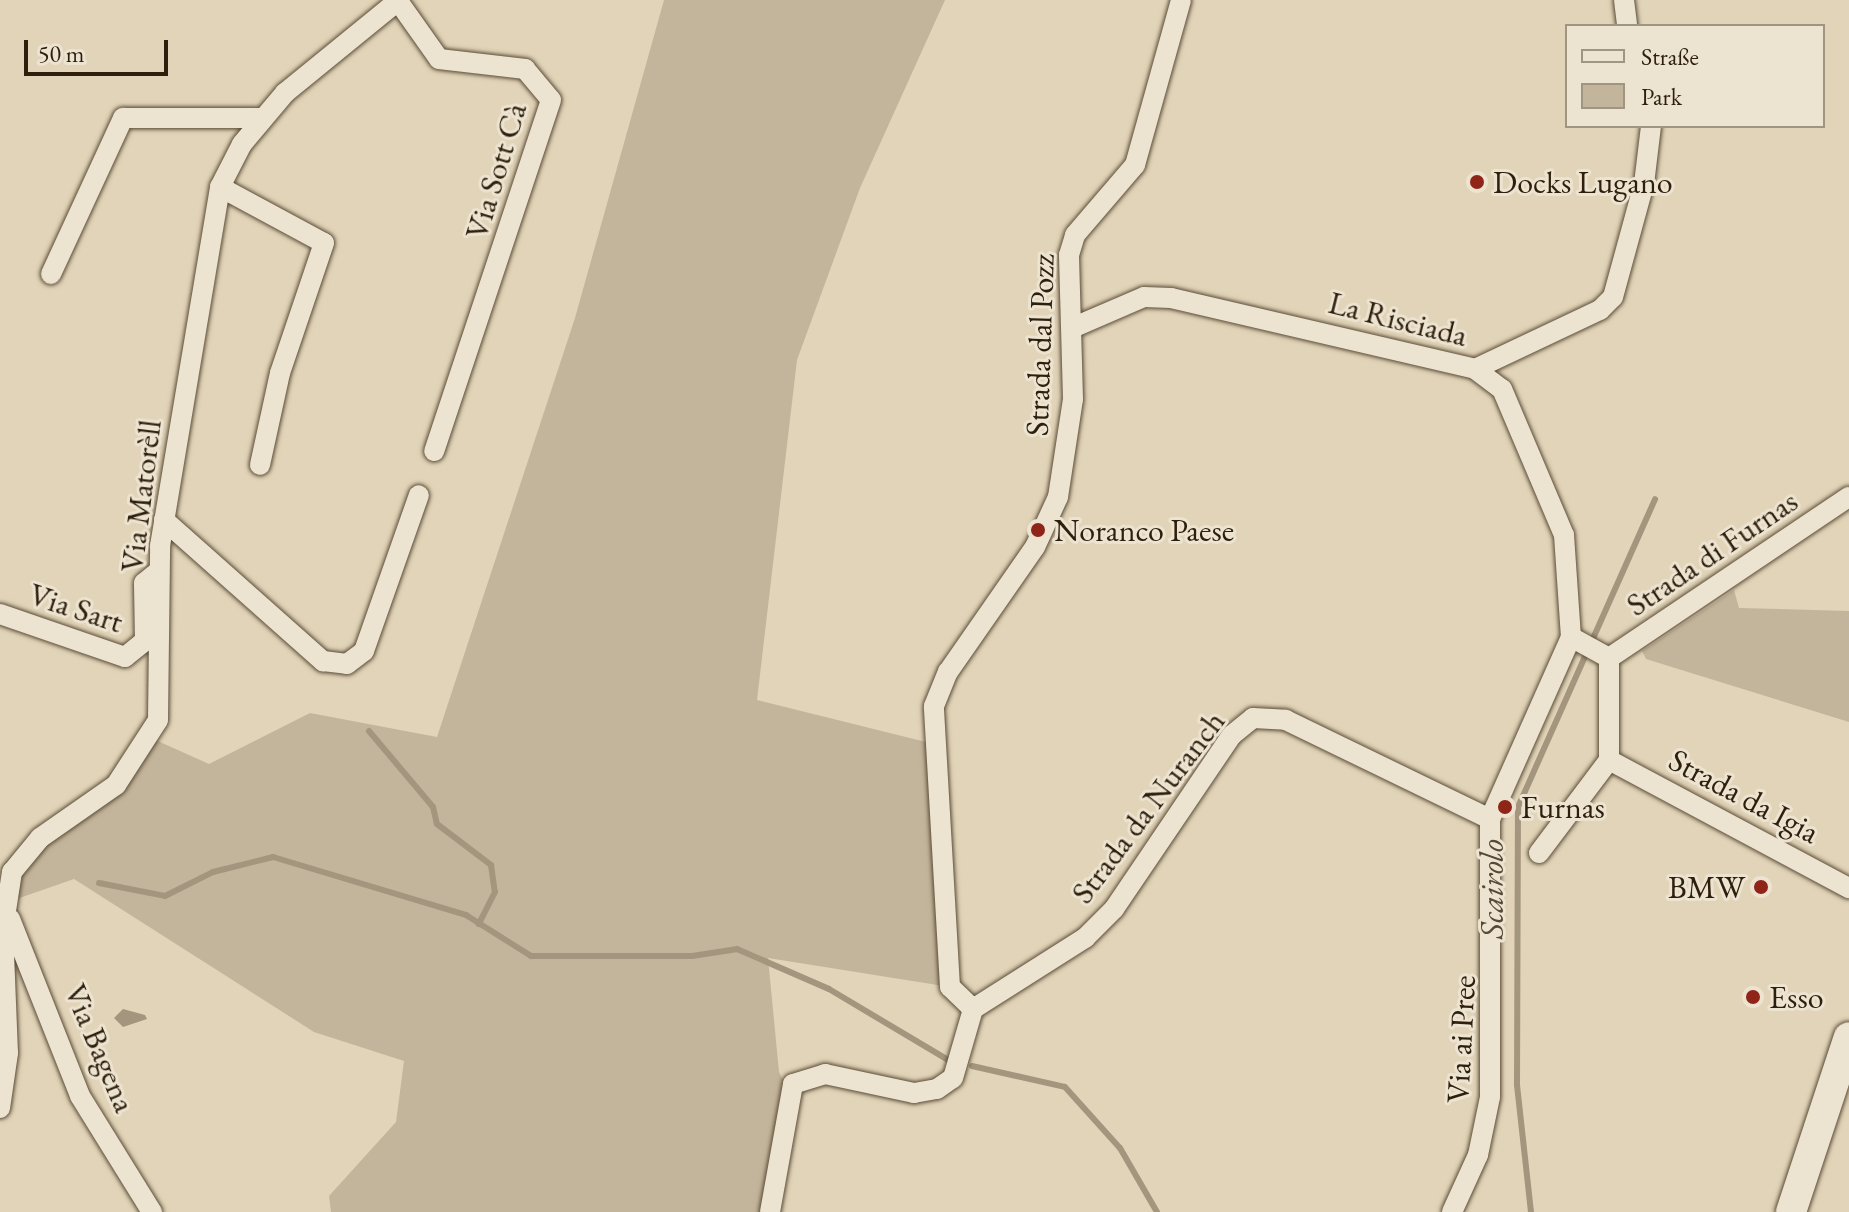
<!DOCTYPE html>
<html>
<head>
<meta charset="utf-8">
<style>
	body { margin:0 }
	#map { position:relative; width:1849px; height:1212px; overflow:hidden; background:#e1d4b8; font-family:"EB Garamond",serif }
	div>[style] { position:absolute }
	.green>* { inset:0; background:#c3b59b }
	.water>* { inset:0; background:#a4967e }
	.stream>* { height:6px; margin:-3px; padding:0 3px; transform-origin:3px; border-radius:3px; background:#a4967e }
	.roads { filter:drop-shadow(0 0 2px #5b4c37) drop-shadow(0 0 2px #5b4c37) }
	.minor>* { height:20px; margin:-10px; padding:0 10px; transform-origin:10px; border-radius:10px; background:#ece3d1 }
	.secondary>* { height:30px; margin:-15px; padding:0 15px; transform-origin:15px; border-radius:15px; background:#ece3d1 }
	.dots>* { width:22px; height:22px; translate:-50% -50%; box-sizing:border-box; border:4px solid #ece3d1; border-radius:50% }
	span { translate:-50% -50%; white-space:nowrap; text-align:center; line-height:1.15; -webkit-text-stroke:6px #ece3d1; paint-order:stroke }
	.street-label { font-size:32px; color:#2e1f0c }
	.poi-label { font-size:32px; color:#2e1f0c }
	.left { translate:0 -50%; text-align:left }
	.right { translate:-100% -50%; text-align:right }
	.water-label { font-size:34px; color:#574934; font-style:italic }
	.legend { position:absolute; left:1565px; top:24px; width:260px; height:104px; box-sizing:border-box; background:#ece3d1; border:2px solid #a09582; margin:0; padding:10px 14px; list-style:none; font-size:24px; color:#2e1f0c }
	.legend li { display:flex; align-items:center; gap:16px; height:40px }
	.legend b { width:40px; border:2px solid #a09582 }
	.scale { position:absolute; left:24px; top:40px; width:144px; height:36px; box-sizing:border-box; border:4px solid #2e1f0c; border-top:0; padding-left:10px; font-size:24px; line-height:28px; white-space:nowrap; color:#2e1f0c; -webkit-text-stroke:6px #ece3d1; paint-order:stroke }
</style>
</head>
<body>
<div id="map">
	<div class="green">
		<div style="clip-path:polygon(664px 0,945px 0,860px 188px,797px 360px,757px 700px,934px 744px,950px 987px,768px 958px,779px 1072px,789px 1092px,770px 1212px,331px 1212px,329px 1196px,396px 1122px,404px 1061px,314px 1032px,74px 879px,8px 902px,12px 872px,83px 812px,151px 738px,209px 764px,310px 713px,437px 737px,575px 318px)"></div>
		<div style="clip-path:polygon(1734px 590px,1739px 608px,1849px 611px,1849px 722px,1646px 659px,1642px 651px)"></div>
	</div>
	<div class="water">
		<div style="clip-path:polygon(123px 1009px,145px 1015px,147px 1019px,123px 1027px,114px 1018px)"></div>
	</div>
	<div class="stream">
		<div style="left:369px;top:731px;width:99px;rotate:49.9deg"></div>
		<div style="left:433px;top:807px;width:17px;rotate:77deg"></div>
		<div style="left:437px;top:824px;width:68px;rotate:37.2deg"></div>
		<div style="left:491px;top:865px;width:27px;rotate:82deg"></div>
		<div style="left:495px;top:892px;width:36px;rotate:117deg"></div>
		<div style="left:99px;top:883px;width:67px;rotate:11.1deg"></div>
		<div style="left:165px;top:896px;width:54px;rotate:-26.6deg"></div>
		<div style="left:213px;top:872px;width:62px;rotate:-14deg"></div>
		<div style="left:273px;top:857px;width:202px;rotate:16.7deg"></div>
		<div style="left:466px;top:915px;width:77px;rotate:32.2deg"></div>
		<div style="left:531px;top:956px;width:161px"></div>
		<div style="left:692px;top:956px;width:46px;rotate:-8.8deg"></div>
		<div style="left:737px;top:949px;width:100px;rotate:23.5deg"></div>
		<div style="left:829px;top:989px;width:141px;rotate:30.8deg"></div>
		<div style="left:972px;top:1066px;width:95px;rotate:12.7deg"></div>
		<div style="left:1065px;top:1087px;width:82px;rotate:48deg"></div>
		<div style="left:1120px;top:1148px;width:74px;rotate:60deg"></div>
		<div style="left:1531px;top:1212px;width:128px;rotate:-96.3deg"></div>
		<div style="left:1517px;top:1085px;width:278px;rotate:-89.8deg"></div>
		<div style="left:1518px;top:807px;width:337px;rotate:-66deg"></div>
	</div>
	<div class="roads">
		<div class="minor">
			<div style="left:1624px;top:0;width:26px;rotate:83deg"></div>
			<div style="left:398px;top:1px;width:71px;rotate:54.7deg"></div>
			<div style="left:439px;top:59px;width:87px;rotate:6.6deg"></div>
			<div style="left:525px;top:69px;width:40px;rotate:50deg"></div>
			<div style="left:551px;top:100px;width:370px;rotate:108.4deg"></div>
			<div style="left:220px;top:187px;width:118px;rotate:28.3deg"></div>
			<div style="left:324px;top:243px;width:137px;rotate:108.7deg"></div>
			<div style="left:280px;top:373px;width:94px;rotate:102.3deg"></div>
			<div style="left:51px;top:274px;width:172px;rotate:-65.2deg"></div>
			<div style="left:123px;top:118px;width:139px"></div>
			<div style="left:1072px;top:328px;width:78px;rotate:-23.3deg"></div>
			<div style="left:1144px;top:297px;width:27px;rotate:2deg"></div>
			<div style="left:1171px;top:298px;width:312px;rotate:13.1deg"></div>
			<div style="left:1475px;top:369px;width:34px;rotate:37deg"></div>
			<div style="left:1502px;top:389px;width:159px;rotate:67deg"></div>
			<div style="left:1564px;top:535px;width:102px;rotate:86.1deg"></div>
			<div style="left:1475px;top:369px;width:138px;rotate:-25.3deg"></div>
			<div style="left:1600px;top:310px;width:18px;rotate:-45deg"></div>
			<div style="left:1613px;top:297px;width:117px;rotate:-74.7deg"></div>
			<div style="left:1644px;top:184px;width:58px;rotate:-83.1deg"></div>
			<div style="left:164px;top:520px;width:213px;rotate:41.6deg"></div>
			<div style="left:323px;top:661px;width:24px;rotate:7deg"></div>
			<div style="left:347px;top:664px;width:21px;rotate:-37deg"></div>
			<div style="left:364px;top:651px;width:165px;rotate:-70.6deg"></div>
			<div style="left:0;top:614px;width:132px;rotate:19deg"></div>
			<div style="left:125px;top:657px;width:26px;rotate:-39deg"></div>
			<div style="left:145px;top:641px;width:58px;rotate:-91deg"></div>
			<div style="left:144px;top:583px;width:19px;rotate:-39deg"></div>
			<div style="left:1571px;top:637px;width:43px;rotate:28.9deg"></div>
			<div style="left:1609px;top:658px;width:289px;rotate:-33.9deg"></div>
			<div style="left:1609px;top:760px;width:272px;rotate:28.1deg"></div>
			<div style="left:1539px;top:853px;width:116px;rotate:-53deg"></div>
			<div style="left:1609px;top:760px;width:102px;rotate:-90deg"></div>
			<div style="left:10px;top:919px;width:190px;rotate:68.4deg"></div>
			<div style="left:80px;top:1096px;width:137px;rotate:58.2deg"></div>
			<div style="left:973px;top:1009px;width:32px;rotate:-136deg"></div>
			<div style="left:950px;top:987px;width:281px;rotate:-93.3deg"></div>
			<div style="left:934px;top:706px;width:37px;rotate:-68deg"></div>
			<div style="left:948px;top:672px;width:152px;rotate:-55.2deg"></div>
			<div style="left:1035px;top:547px;width:55px;rotate:-65.3deg"></div>
			<div style="left:1058px;top:497px;width:99px;rotate:-81.3deg"></div>
			<div style="left:1073px;top:399px;width:144px;rotate:-91.6deg"></div>
			<div style="left:1069px;top:255px;width:21px;rotate:-73deg"></div>
			<div style="left:1075px;top:235px;width:92px;rotate:-49.4deg"></div>
			<div style="left:1135px;top:165px;width:171px;rotate:-74.4deg"></div>
			<div style="left:973px;top:1009px;width:133px;rotate:-32.4deg"></div>
			<div style="left:1085px;top:938px;width:41px;rotate:-45deg"></div>
			<div style="left:1114px;top:909px;width:210px;rotate:-55.9deg"></div>
			<div style="left:1232px;top:735px;width:27px;rotate:-39deg"></div>
			<div style="left:1253px;top:718px;width:33px;rotate:3deg"></div>
			<div style="left:1286px;top:720px;width:227px;rotate:25.9deg"></div>
			<div style="left:0;top:1108px;width:56px;rotate:-81.7deg"></div>
			<div style="left:8px;top:1053px;width:123px;rotate:-92.3deg"></div>
			<div style="left:3px;top:930px;width:59px;rotate:-81.2deg"></div>
			<div style="left:12px;top:872px;width:44px;rotate:-50.5deg"></div>
			<div style="left:40px;top:838px;width:93px;rotate:-34.9deg"></div>
			<div style="left:116px;top:785px;width:77px;rotate:-57.1deg"></div>
			<div style="left:158px;top:720px;width:174px;rotate:-89.3deg"></div>
			<div style="left:160px;top:546px;width:364px;rotate:-80.5deg"></div>
			<div style="left:220px;top:187px;width:48px;rotate:-62.9deg"></div>
			<div style="left:242px;top:144px;width:67px;rotate:-49.9deg"></div>
			<div style="left:285px;top:93px;width:147px;rotate:-39.2deg"></div>
			<div style="left:770px;top:1212px;width:130px;rotate:-79.8deg"></div>
			<div style="left:793px;top:1084px;width:34px;rotate:-17deg"></div>
			<div style="left:825px;top:1074px;width:91px;rotate:12.1deg"></div>
			<div style="left:914px;top:1093px;width:23px;rotate:-10deg"></div>
			<div style="left:937px;top:1089px;width:19px;rotate:-35deg"></div>
			<div style="left:953px;top:1078px;width:72px;rotate:-73.8deg"></div>
			<div style="left:1452px;top:1212px;width:63px;rotate:-65.5deg"></div>
			<div style="left:1478px;top:1155px;width:59px;rotate:-78.3deg"></div>
			<div style="left:1490px;top:1097px;width:278px;rotate:-90deg"></div>
			<div style="left:1490px;top:819px;width:199px;rotate:-66deg"></div>
		</div>
		<div class="secondary">
			<div style="left:1791px;top:1212px;width:184px;rotate:-71.7deg"></div>
		</div>
	</div>
	<div class="dots">
		<div style="left:1477px;top:182px;background:#8f2418"></div>
		<div style="left:1038px;top:530px;background:#8f2418"></div>
		<div style="left:1505px;top:807px;background:#8f2418"></div>
		<div style="left:1761px;top:887px;background:#8f2418"></div>
		<div style="left:1753px;top:997px;background:#8f2418"></div>
	</div>
	<div class="street-label">
		<span style="left:496px;top:171px;rotate:-73deg">Via Sott Cà</span>
		<span style="left:1398px;top:319px;rotate:14deg">La Risciada</span>
		<span style="left:1040px;top:345px;rotate:-88deg">Strada dal Pozz</span>
		<span style="left:141px;top:496px;rotate:-83deg">Via Matorèll</span>
		<span style="left:1712px;top:553px;rotate:-34deg">Strada di Furnas</span>
		<span style="left:76px;top:608px;rotate:18deg">Via Sart</span>
		<span style="left:1744px;top:796px;rotate:28deg">Strada da Igia</span>
		<span style="left:1148px;top:807px;rotate:-53deg">Strada da Nuranch</span>
		<span style="left:1461px;top:1039px;rotate:-87deg">Via ai Pree</span>
		<span style="left:100px;top:1048px;rotate:67deg">Via Bagena</span>
	</div>
	<div class="poi-label">
		<span class="left" style="left:1493px;top:182px">Docks Lugano</span>
		<span class="left" style="left:1054px;top:530px">Noranco Paese</span>
		<span class="left" style="left:1521px;top:807px">Furnas</span>
		<span class="right" style="left:1745px;top:887px">BMW</span>
		<span class="left" style="left:1769px;top:997px">Esso</span>
	</div>
	<div class="water-label">
		<span style="left:1492px;top:889px;rotate:-90deg">Scairolo</span>
	</div>
	<ul class="legend">
	<li><b style="height:10px;background:#ece3d1"></b>Straße</li>
	<li><b style="height:22px;background:#c3b59b"></b>Park</li>
	</ul>
	<div class="scale">50 m</div>
</div>
</body>
</html>
